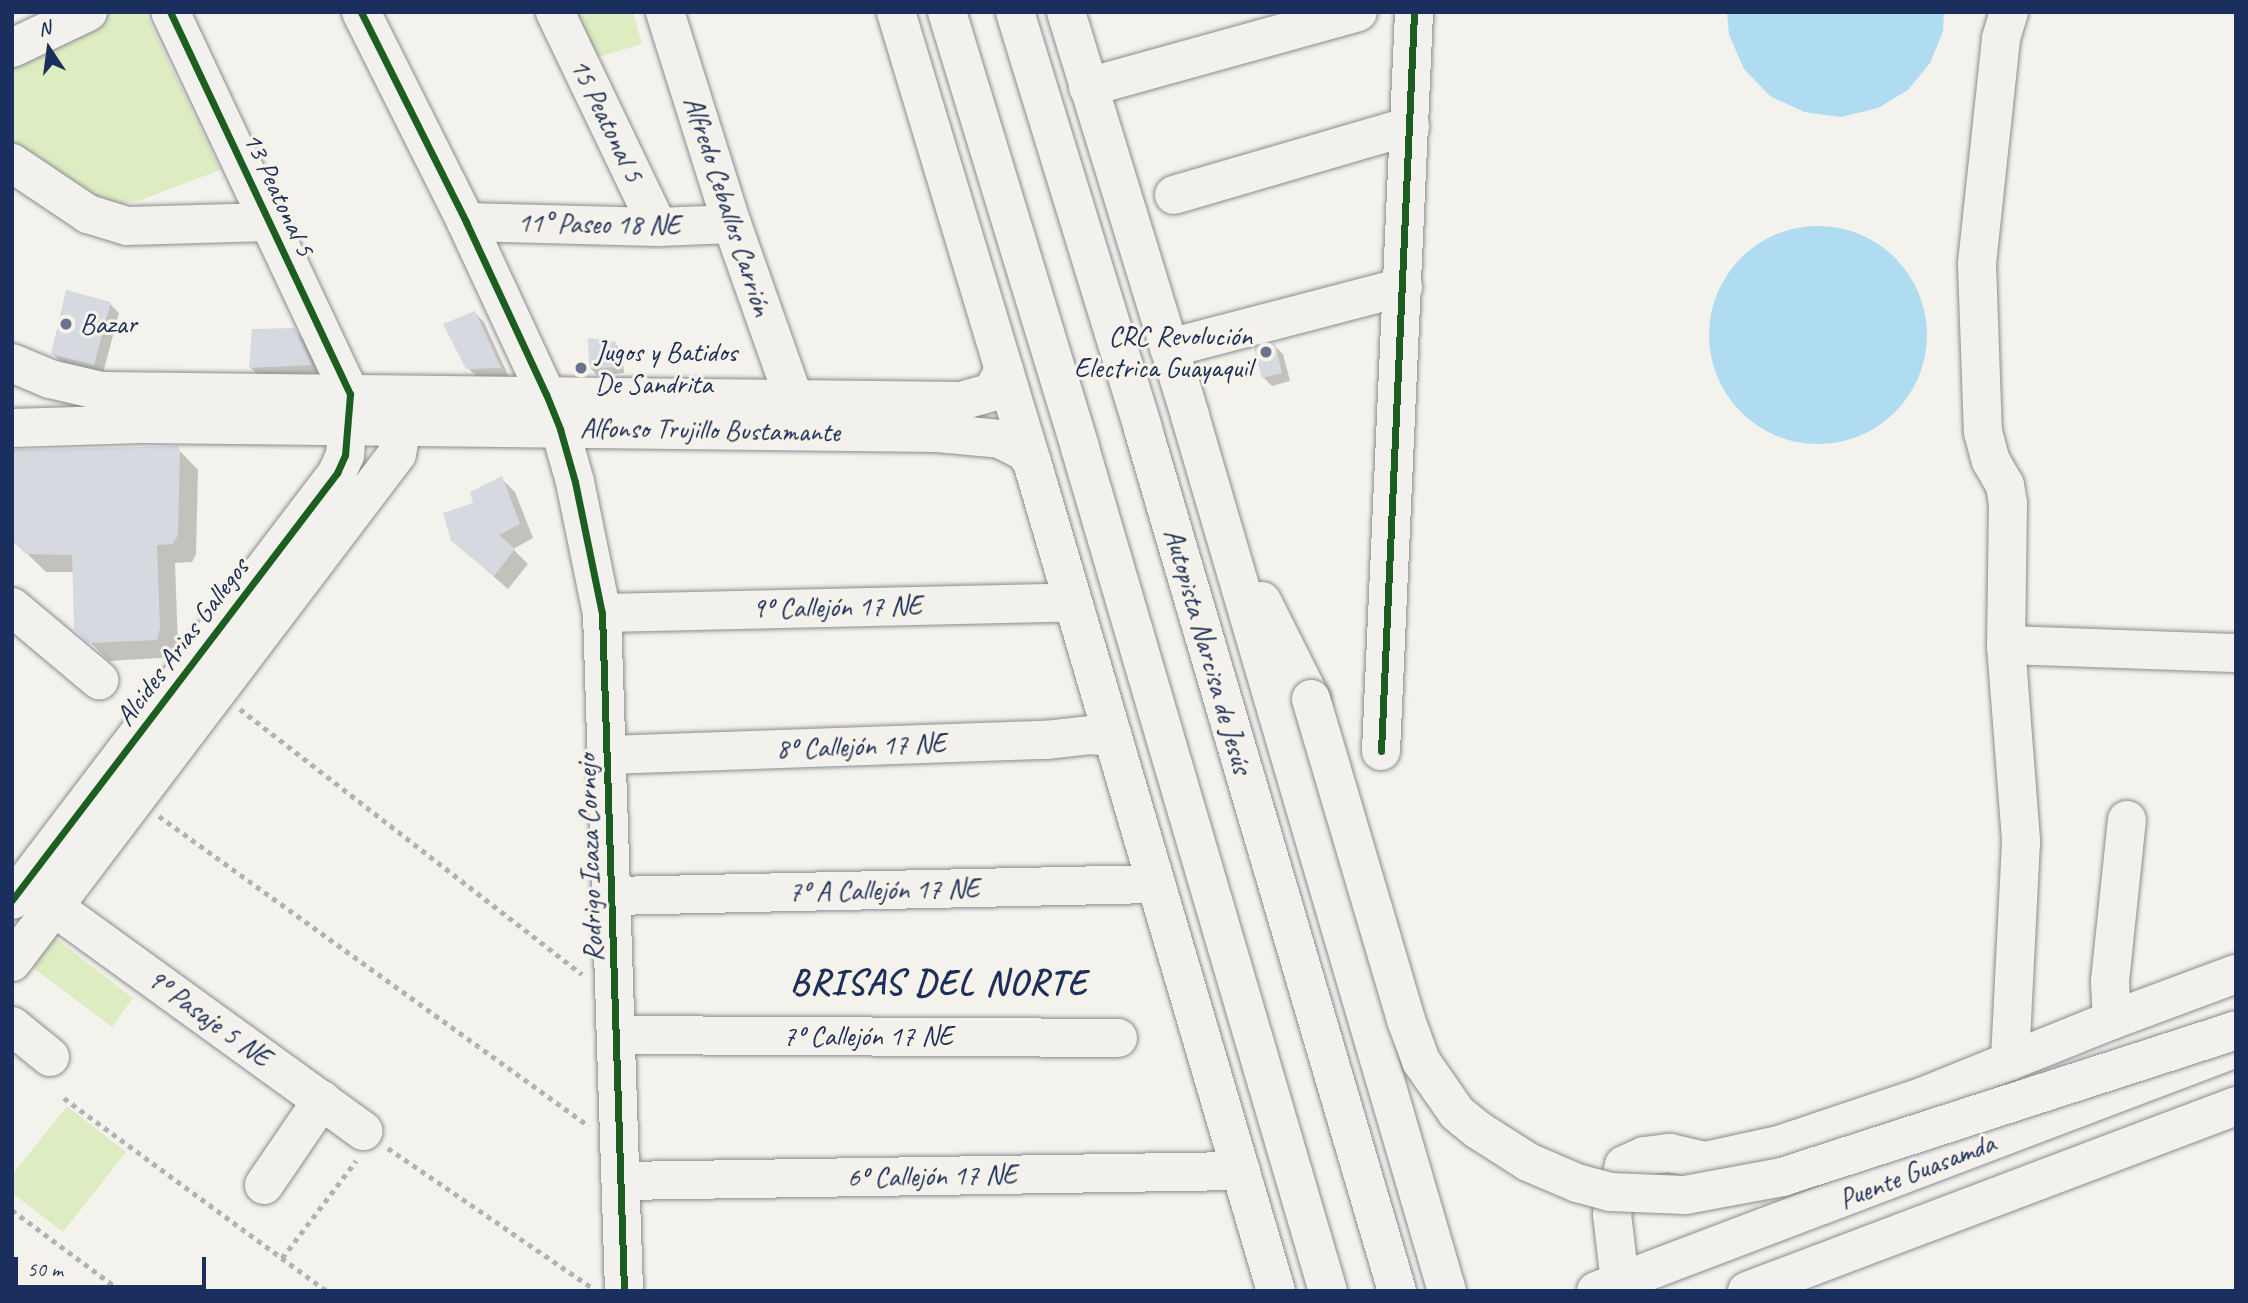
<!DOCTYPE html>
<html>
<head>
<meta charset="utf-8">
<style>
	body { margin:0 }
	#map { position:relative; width:2248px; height:1303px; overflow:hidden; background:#f4f2ec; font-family:Caveat,sans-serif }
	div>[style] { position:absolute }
	.green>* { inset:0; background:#ddecc1 }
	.water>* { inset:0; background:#b0dcf2 }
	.round { border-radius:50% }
	.shadow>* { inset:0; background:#0003 }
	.building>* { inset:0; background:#d6d9df }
	.path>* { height:4.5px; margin-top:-2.25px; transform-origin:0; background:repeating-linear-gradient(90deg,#b1b2b5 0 5px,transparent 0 10px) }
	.roads { filter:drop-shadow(0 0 2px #898c92) drop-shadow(0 0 2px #898c92) }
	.minor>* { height:38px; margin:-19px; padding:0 19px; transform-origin:19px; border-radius:19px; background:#f2f1ed }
	.major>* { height:38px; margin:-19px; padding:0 19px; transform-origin:19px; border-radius:19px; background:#f2f1ed }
	.highway>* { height:38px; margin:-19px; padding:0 19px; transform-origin:19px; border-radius:19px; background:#f2f1ed }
	.bridges { filter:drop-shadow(0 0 2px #898c92) drop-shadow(0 0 2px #898c92) }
	.major-bridge>* { height:38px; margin:-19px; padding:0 19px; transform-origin:19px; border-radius:19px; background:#f2f1ed }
	.cycleway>* { height:7px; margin:-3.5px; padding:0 3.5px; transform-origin:3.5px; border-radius:3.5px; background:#1b5e20 }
	.dots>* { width:19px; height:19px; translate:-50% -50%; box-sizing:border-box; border:4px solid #f7f3e8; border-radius:50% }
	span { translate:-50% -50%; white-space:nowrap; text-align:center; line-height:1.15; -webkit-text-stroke:6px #f7f3e8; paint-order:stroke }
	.street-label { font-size:28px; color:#1b2f5e }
	.poi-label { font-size:28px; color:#1b2f5e }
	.left { translate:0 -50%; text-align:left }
	.right { translate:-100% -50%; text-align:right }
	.district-label { font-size:35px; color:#1b2f5e; font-weight:700; letter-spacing:2px }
	.frame { position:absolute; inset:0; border:14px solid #1b2f5e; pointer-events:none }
	.north { position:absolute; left:14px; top:14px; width:70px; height:70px; -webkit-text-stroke:5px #f7f3e8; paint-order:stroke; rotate:347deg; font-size:19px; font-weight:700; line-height:28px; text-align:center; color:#1b2f5e }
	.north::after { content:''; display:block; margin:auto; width:24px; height:32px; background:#1b2f5e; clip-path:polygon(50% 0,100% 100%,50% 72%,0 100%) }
	.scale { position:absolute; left:14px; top:1257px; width:192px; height:32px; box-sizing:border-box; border:4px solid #1b2f5e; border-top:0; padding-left:9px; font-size:21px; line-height:24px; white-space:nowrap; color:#1b2f5e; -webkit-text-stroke:5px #f7f3e8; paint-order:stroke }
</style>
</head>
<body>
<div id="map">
	<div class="green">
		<div style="clip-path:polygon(93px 12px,145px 12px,220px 170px,138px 201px,103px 207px,12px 150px,12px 53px)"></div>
		<div style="clip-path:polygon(573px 12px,633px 12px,642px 44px,588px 60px)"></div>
		<div style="clip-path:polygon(54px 937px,133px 998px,112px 1027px,32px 967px)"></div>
		<div style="clip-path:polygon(67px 1106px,126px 1152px,63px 1232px,12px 1193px,12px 1175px)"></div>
	</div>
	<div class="water">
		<div style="clip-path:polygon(1727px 12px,1944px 12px,1943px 31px,1930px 63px,1908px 90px,1878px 108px,1841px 117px,1804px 112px,1770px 96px,1744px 69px,1729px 35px)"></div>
		<div class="round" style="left:1709px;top:226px;width:218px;height:218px"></div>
	</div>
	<div class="shadow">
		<div style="clip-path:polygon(110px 304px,119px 313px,103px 373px,62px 363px,53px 354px)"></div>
		<div style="clip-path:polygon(475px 313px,484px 322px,509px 377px,477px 377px,468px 368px)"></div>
		<div style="clip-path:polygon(294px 330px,303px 339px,320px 373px,260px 377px,251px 368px)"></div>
		<div style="clip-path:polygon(615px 344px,622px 351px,624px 373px,598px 376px,591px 369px)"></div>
		<div style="clip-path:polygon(1274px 345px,1283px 354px,1290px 381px,1272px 386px,1263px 377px)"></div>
		<div style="clip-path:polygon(177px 448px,198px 470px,196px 554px,192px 562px,175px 563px,178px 647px,175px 657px,109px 661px,76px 628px,74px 572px,46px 572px,13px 540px)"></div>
		<div style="clip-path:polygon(501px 478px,515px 492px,533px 538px,513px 549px,528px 564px,508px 589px,452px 540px,476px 504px)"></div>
	</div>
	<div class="building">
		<div style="clip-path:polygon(66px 290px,111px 302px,94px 365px,51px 354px)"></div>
		<div style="clip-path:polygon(475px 311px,501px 368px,466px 369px,443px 324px)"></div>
		<div style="clip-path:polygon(295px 328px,312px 365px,249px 368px,252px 329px)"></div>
		<div style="clip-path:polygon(588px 338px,616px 342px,618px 367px,589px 369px)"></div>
		<div style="clip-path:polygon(1275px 343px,1282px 373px,1262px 378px,1254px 348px)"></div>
		<div style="clip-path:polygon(177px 446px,180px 450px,178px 535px,173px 544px,157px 545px,160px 628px,157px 640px,89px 643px,74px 629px,72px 555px,26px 554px,12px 541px,12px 450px)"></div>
		<div style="clip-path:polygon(502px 476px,520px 524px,499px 535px,515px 549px,494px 576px,451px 541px,443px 513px,473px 503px,470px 492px)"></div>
	</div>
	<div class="path">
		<div style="left:240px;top:709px;width:433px;rotate:37.8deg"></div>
		<div style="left:159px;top:816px;width:530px;rotate:35.79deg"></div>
		<div style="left:64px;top:1098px;width:326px;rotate:36.3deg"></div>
		<div style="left:388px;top:1148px;width:250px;rotate:34.4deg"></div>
		<div style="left:12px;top:1210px;width:136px;rotate:36.6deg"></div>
		<div style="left:282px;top:1258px;width:122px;rotate:-52.7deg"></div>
	</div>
	<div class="roads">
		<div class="minor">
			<div style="left:361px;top:12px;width:235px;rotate:63.4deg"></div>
			<div style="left:466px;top:222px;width:190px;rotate:65.1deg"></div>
			<div style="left:546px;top:394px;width:38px;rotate:68deg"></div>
			<div style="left:560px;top:429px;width:55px;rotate:74.2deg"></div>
			<div style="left:575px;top:482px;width:134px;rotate:78.4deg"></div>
			<div style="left:602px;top:613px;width:678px;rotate:88.14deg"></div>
			<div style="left:555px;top:12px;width:238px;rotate:64.4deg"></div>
			<div style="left:665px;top:12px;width:222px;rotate:72.5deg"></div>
			<div style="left:732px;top:224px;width:186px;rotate:70.5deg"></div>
			<div style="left:2009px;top:12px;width:28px;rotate:107deg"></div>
			<div style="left:2001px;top:39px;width:226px;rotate:96.1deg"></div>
			<div style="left:1977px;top:264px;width:168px;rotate:88deg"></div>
			<div style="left:1983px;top:432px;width:30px;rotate:75deg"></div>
			<div style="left:1991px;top:461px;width:28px;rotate:60deg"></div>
			<div style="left:2005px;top:485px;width:18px;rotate:81deg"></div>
			<div style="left:2008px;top:503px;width:142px;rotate:90.8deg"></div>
			<div style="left:2006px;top:645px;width:198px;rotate:85.6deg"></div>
			<div style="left:2021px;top:842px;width:220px;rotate:92.9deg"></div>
			<div style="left:12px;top:48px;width:84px;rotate:-25.3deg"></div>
			<div style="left:1088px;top:87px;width:280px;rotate:-15.5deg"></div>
			<div style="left:12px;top:163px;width:92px;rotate:33.9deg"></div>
			<div style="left:88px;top:214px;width:41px;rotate:17.1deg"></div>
			<div style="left:127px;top:226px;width:142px;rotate:-1.6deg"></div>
			<div style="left:1174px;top:195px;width:246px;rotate:-16.3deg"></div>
			<div style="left:466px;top:222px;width:192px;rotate:1.5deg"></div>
			<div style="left:658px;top:227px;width:74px;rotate:-2.3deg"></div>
			<div style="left:1169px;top:348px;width:242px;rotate:-14.6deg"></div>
			<div style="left:12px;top:363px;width:41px;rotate:22.8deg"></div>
			<div style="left:50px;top:379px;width:53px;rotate:13deg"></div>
			<div style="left:102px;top:391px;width:859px;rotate:0.67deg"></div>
			<div style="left:961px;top:401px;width:32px;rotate:-16deg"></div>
			<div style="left:992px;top:392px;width:25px;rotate:-61deg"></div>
			<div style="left:12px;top:428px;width:130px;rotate:-1.8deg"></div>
			<div style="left:142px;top:424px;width:796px;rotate:0.65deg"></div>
			<div style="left:938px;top:433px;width:62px;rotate:5.5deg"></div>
			<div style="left:1000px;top:439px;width:27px;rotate:27deg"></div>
			<div style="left:1024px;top:451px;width:14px;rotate:54deg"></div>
			<div style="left:12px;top:607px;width:114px;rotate:40deg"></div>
			<div style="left:602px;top:613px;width:471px;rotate:-1.3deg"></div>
			<div style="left:2006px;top:645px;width:230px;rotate:2deg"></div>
			<div style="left:1381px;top:751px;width:740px;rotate:-87.44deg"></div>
			<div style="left:608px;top:755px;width:438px;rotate:-2deg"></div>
			<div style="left:1046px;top:740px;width:44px;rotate:-6.5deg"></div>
			<div style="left:1090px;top:735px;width:23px;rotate:5deg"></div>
			<div style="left:613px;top:896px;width:543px;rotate:-1.27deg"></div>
			<div style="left:12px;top:900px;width:537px;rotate:-52.72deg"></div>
			<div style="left:337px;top:473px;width:20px;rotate:-66deg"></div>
			<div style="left:345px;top:455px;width:61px;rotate:-85.3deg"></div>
			<div style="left:350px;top:394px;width:422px;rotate:-115.2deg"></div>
			<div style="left:54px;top:907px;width:382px;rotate:35.9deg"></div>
			<div style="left:12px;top:962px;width:637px;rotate:-52.84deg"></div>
			<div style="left:397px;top:454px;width:27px;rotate:-80deg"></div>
			<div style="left:2112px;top:1020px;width:132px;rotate:-20.4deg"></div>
			<div style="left:12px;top:1026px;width:49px;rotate:39.2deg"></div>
			<div style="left:617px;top:1035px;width:501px;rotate:0.34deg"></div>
			<div style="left:622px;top:1181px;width:619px;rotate:-0.93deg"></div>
			<div style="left:264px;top:1185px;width:103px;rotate:-55.7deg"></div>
			<div style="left:1620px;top:1282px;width:68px;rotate:-96.7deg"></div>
			<div style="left:1612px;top:1214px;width:50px;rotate:-76.2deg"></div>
			<div style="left:1624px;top:1165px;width:22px;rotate:-24deg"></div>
			<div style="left:1644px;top:1156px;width:26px;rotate:-7deg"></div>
			<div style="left:1670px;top:1153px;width:36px;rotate:13deg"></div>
			<div style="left:1705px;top:1161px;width:76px;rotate:-12.2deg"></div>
			<div style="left:1779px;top:1145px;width:148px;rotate:-18.6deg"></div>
			<div style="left:1919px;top:1098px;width:208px;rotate:-22deg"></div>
			<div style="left:2112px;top:1020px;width:39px;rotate:-93deg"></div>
			<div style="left:2110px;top:981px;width:162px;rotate:-84deg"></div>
		</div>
		<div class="major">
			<div style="left:896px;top:12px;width:470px;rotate:73.2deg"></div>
			<div style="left:1032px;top:462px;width:864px;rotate:73.6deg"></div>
			<div style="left:1066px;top:12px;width:423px;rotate:72.9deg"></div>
			<div style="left:1190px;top:416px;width:912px;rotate:73.63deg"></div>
			<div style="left:1262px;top:601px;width:110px;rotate:63.4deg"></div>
			<div style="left:1596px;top:1291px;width:685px;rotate:-20.79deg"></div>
			<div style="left:1747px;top:1291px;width:523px;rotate:-20.72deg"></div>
		</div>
		<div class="highway">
			<div style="left:947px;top:12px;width:456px;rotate:73deg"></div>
			<div style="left:1080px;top:448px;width:879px;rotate:73.61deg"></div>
			<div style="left:1015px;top:12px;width:436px;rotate:72.9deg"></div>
			<div style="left:1143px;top:429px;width:899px;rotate:73.58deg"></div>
		</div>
	</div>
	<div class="bridges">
		<div class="major-bridge">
			<div style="left:1311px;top:699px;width:335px;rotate:73.5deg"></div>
			<div style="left:1406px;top:1020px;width:44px;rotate:69.9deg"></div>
			<div style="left:1421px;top:1061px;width:63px;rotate:55.3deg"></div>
			<div style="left:1457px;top:1113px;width:27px;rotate:39deg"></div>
			<div style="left:1478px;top:1130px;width:59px;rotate:32.6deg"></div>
			<div style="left:1528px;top:1162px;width:53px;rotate:23.2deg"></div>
			<div style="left:1577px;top:1183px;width:34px;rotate:15deg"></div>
			<div style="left:1610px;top:1192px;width:75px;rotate:2.3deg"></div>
			<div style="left:1685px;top:1195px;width:99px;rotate:-10.5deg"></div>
			<div style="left:1782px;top:1177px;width:477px;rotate:-17.9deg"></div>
		</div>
	</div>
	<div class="cycleway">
		<div style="left:361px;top:12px;width:235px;rotate:63.4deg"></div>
		<div style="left:466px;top:222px;width:190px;rotate:65.1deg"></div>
		<div style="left:546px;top:394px;width:38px;rotate:68deg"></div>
		<div style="left:560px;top:429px;width:55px;rotate:74.2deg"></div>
		<div style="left:575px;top:482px;width:134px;rotate:78.4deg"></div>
		<div style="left:602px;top:613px;width:678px;rotate:88.14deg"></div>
		<div style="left:1381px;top:751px;width:740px;rotate:-87.44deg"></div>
		<div style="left:12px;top:900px;width:537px;rotate:-52.72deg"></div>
		<div style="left:337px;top:473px;width:20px;rotate:-66deg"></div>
		<div style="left:345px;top:455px;width:61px;rotate:-85.3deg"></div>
		<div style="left:350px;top:394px;width:422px;rotate:-115.2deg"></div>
	</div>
	<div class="dots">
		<div style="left:66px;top:324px;background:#677390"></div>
		<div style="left:1266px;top:352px;background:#677390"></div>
		<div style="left:581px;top:368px;background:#677390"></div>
	</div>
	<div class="street-label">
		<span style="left:607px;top:120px;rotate:64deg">15 Peatonal 5</span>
		<span style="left:279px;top:194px;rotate:65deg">13 Peatonal 5</span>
		<span style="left:728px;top:206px;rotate:72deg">Alfredo Ceballos Carrión</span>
		<span style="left:599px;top:224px;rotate:1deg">11° Paseo 18 NE</span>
		<span style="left:710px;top:430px;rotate:1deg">Alfonso Trujillo Bustamante</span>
		<span style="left:837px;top:607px;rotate:-1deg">9º Callejón 17 NE</span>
		<span style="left:182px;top:642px;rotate:-53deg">Alcides Arias Gallegos</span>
		<span style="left:1208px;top:651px;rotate:74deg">Autopista Narcisa de Jesús</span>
		<span style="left:861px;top:746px;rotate:-2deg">8º Callejón 17 NE</span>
		<span style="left:590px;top:858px;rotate:-92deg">Rodrigo Icaza Cornejo</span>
		<span style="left:884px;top:890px;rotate:-1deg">7º A Callejón 17 NE</span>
		<span style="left:209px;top:1018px;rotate:36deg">9º Pasaje 5 NE</span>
		<span style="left:868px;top:1036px">7º Callejón 17 NE</span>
		<span style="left:1917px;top:1171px;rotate:-21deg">Puente Guasamda</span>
		<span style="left:932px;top:1176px;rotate:-1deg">6º Callejón 17 NE</span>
	</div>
	<div class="poi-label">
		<span class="left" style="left:80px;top:324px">Bazar</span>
		<span class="right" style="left:1252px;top:352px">CRC Revolución<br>Electrica Guayaquil</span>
		<span class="left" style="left:595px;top:368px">Jugos y Batidos<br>De Sandrita</span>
	</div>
	<div class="district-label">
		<span style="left:939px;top:983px">BRISAS DEL NORTE</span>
	</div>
	<div class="frame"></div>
	<div class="north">N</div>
	<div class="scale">50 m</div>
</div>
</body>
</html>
